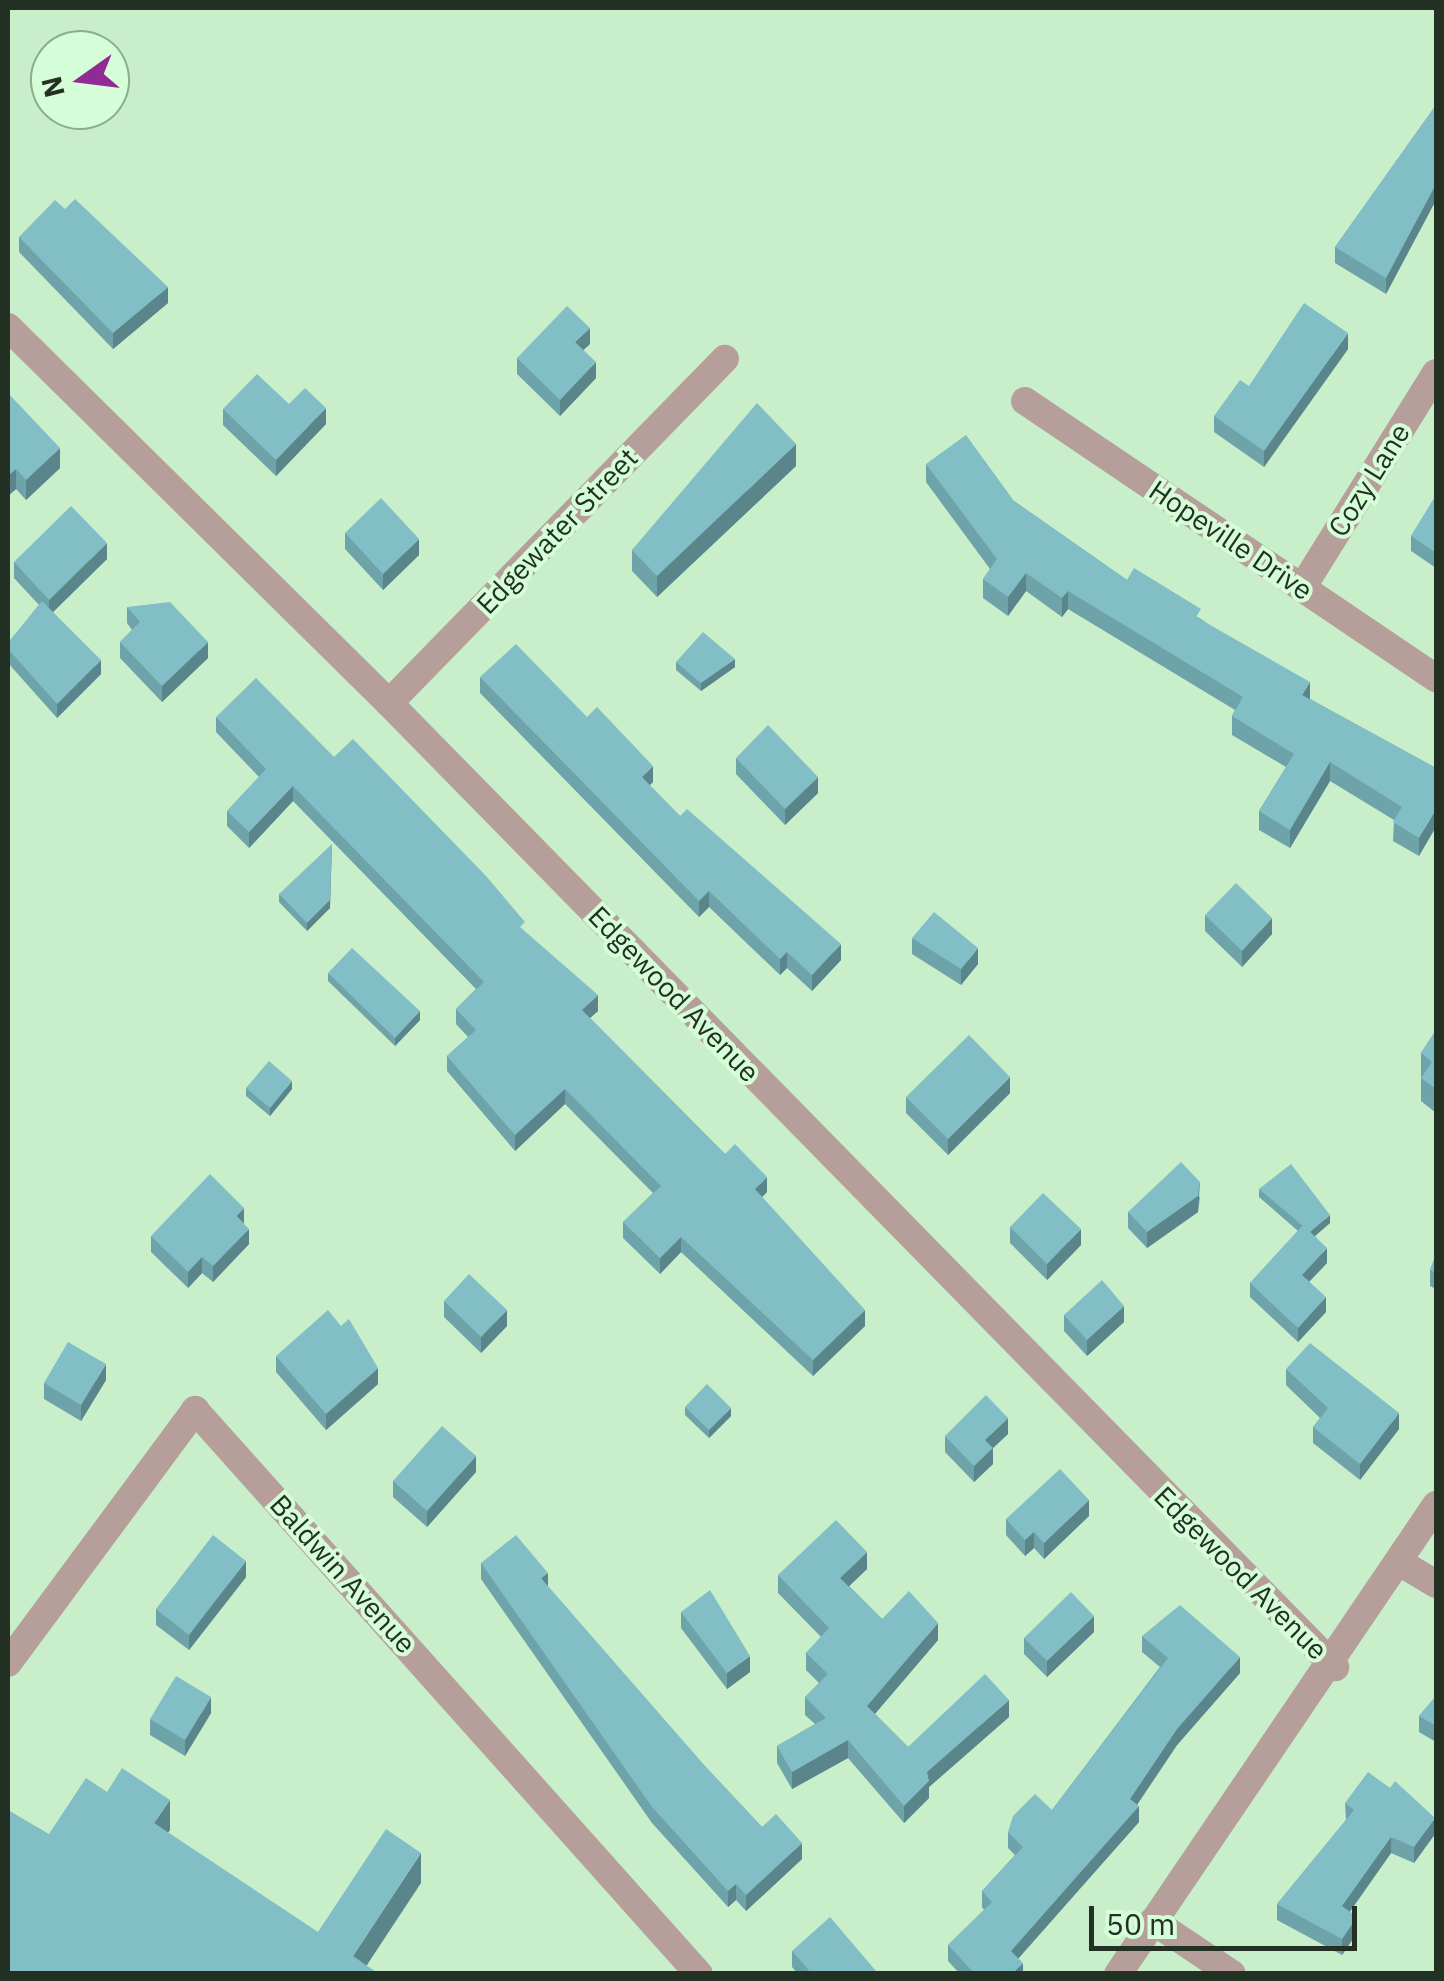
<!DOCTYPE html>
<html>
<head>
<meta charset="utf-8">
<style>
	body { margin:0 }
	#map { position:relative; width:1444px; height:1981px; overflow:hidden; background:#c8efca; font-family:"IBM Plex Sans",sans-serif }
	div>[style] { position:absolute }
	.minor>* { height:28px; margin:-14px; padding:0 14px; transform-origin:14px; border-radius:14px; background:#b69e9b }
	.tertiary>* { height:28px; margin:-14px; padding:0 14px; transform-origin:14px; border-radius:14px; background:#b69e9b }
	.wall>* { inset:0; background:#6fa3aa }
	.shaded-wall>* { inset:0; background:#5a858b }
	.building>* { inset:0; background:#81bec6 }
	span { translate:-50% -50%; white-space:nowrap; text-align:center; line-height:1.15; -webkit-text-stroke:8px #d5fdd7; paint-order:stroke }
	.street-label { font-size:28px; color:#223123 }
	.frame { position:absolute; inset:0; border:10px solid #223123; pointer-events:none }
	.north { position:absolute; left:30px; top:30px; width:100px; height:100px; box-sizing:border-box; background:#d5fdd7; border:2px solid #8dab8f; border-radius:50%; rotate:256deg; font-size:28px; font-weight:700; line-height:40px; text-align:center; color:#223123 }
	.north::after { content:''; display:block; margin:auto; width:35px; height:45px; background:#8f2b92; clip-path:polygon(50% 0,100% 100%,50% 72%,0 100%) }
	.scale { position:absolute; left:1089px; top:1906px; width:268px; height:45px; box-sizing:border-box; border:5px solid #223123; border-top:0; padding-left:12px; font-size:30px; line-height:35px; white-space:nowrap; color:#223123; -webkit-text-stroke:8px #d5fdd7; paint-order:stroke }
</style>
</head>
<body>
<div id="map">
	<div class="minor">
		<div style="left:1025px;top:401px;width:496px;rotate:34deg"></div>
		<div style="left:1302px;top:588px;width:253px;rotate:-58.1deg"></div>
		<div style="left:389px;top:703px;width:481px;rotate:-45.7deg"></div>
		<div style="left:1399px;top:1562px;width:43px;rotate:30.7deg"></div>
		<div style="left:8px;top:1663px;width:315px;rotate:-53.5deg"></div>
		<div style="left:195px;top:1410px;width:756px;rotate:48.22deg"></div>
		<div style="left:1153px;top:1921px;width:95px;rotate:33.9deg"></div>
	</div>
	<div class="tertiary">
		<div style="left:8px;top:327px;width:535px;rotate:44.62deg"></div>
		<div style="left:389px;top:703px;width:1351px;rotate:45.54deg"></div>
		<div style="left:1118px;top:1974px;width:567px;rotate:-55.86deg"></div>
	</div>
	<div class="wall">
		<div style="clip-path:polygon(1436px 105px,1436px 200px,1386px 294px,1335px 263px,1335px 247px)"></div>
		<div style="clip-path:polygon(65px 209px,168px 303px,113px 349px,19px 252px,19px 237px)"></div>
		<div style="clip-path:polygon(590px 344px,583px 350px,596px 378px,560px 416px,517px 374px,517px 358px)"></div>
		<div style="clip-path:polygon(1348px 349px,1264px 467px,1214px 432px,1214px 416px,1249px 386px)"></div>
		<div style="clip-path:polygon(8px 393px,60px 468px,26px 500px,16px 489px,9px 495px,8px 493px)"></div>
		<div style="clip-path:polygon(289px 404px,326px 424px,276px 476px,223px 425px,223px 409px)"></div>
		<div style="clip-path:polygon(926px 464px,1014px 501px,1127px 580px,1201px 619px,1310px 699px,1436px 768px,1419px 856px,1393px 841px,1394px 820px,1330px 781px,1290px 848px,1259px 830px,1259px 811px,1286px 767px,1232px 735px,1232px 716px,1235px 710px,1068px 609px,1062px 617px,1026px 591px,1008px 616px,983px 598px,983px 579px,990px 569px,926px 482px)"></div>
		<div style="clip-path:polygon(796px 466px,657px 597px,632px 571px,632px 550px)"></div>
		<div style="clip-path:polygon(1436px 499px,1436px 568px,1411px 551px,1411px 536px)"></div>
		<div style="clip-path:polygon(345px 533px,419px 555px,383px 590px,345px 549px)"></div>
		<div style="clip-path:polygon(107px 559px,53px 612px,101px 674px,57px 718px,8px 663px,8px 643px,39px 605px,14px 578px,14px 562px)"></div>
		<div style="clip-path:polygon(127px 607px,208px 658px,162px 702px,120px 658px,120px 642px,132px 630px,127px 623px)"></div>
		<div style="clip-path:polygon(676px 662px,735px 667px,701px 691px,676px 670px)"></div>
		<div style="clip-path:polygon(480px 677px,587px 717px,653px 782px,649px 785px,680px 816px,841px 960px,812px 991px,787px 968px,780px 975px,709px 907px,699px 917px,480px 693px)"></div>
		<div style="clip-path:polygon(216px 717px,334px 757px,525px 932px,598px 1011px,590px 1018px,725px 1154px,767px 1192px,762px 1197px,865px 1326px,813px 1376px,681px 1252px,660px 1274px,623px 1238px,623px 1222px,653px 1193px,565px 1104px,515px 1151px,447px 1071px,447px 1056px,468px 1037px,456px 1024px,456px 1009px,476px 989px,293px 801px,249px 848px,227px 826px,227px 811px,259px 777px,216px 732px)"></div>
		<div style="clip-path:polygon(736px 758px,818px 793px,785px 825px,736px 774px)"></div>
		<div style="clip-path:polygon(279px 894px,330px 908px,307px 931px,279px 902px)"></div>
		<div style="clip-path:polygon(1205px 915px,1272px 934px,1242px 967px,1205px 931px)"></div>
		<div style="clip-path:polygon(912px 938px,978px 964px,961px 985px,912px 954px)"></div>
		<div style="clip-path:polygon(328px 973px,420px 1020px,395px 1046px,328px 981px)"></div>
		<div style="clip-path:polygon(1436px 1030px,1436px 1113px,1421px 1101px,1421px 1053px)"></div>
		<div style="clip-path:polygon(246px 1088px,292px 1089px,270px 1116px,246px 1096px)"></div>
		<div style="clip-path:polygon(1010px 1093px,948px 1155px,906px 1113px,906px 1097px)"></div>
		<div style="clip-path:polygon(1259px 1189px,1330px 1223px,1315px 1236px,1327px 1263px,1309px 1282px,1326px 1312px,1298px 1342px,1250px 1297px,1250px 1283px,1298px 1231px,1259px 1197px)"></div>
		<div style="clip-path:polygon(1200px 1197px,1198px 1212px,1147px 1248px,1128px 1228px,1128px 1212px)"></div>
		<div style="clip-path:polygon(244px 1224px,249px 1244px,213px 1282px,202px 1273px,188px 1288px,151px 1252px,151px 1236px)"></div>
		<div style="clip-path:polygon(1010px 1227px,1081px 1245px,1047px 1280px,1010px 1243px)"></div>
		<div style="clip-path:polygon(1436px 1254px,1436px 1289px,1430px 1286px,1430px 1270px)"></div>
		<div style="clip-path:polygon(444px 1301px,507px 1326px,481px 1353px,444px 1317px)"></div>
		<div style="clip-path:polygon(1064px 1315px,1124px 1322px,1087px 1356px,1064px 1331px)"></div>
		<div style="clip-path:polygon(276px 1356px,378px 1384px,326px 1430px,276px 1372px)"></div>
		<div style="clip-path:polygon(1286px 1369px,1399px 1429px,1360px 1480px,1313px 1443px,1313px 1427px,1320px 1418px,1286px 1385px)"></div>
		<div style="clip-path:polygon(106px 1380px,81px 1421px,44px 1399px,44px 1383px)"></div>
		<div style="clip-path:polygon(685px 1407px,731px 1416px,709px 1438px,685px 1415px)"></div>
		<div style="clip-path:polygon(1008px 1434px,993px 1448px,993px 1464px,974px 1482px,945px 1452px,945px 1436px)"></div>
		<div style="clip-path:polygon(476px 1472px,427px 1527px,393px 1497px,393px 1481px)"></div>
		<div style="clip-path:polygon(1089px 1516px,1044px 1559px,1034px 1548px,1025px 1556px,1006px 1535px,1006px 1519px)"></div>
		<div style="clip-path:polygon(481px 1563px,548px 1587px,703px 1764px,762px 1827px,802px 1859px,746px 1911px,736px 1900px,728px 1907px,652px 1823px,481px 1579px)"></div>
		<div style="clip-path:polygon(867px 1569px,849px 1586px,882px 1619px,938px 1640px,875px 1714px,908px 1747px,1009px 1717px,929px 1787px,929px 1798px,904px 1823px,848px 1758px,792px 1789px,777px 1763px,777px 1746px,815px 1724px,805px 1715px,805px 1697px,819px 1683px,806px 1670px,806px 1653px,821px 1637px,778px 1593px,778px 1575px)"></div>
		<div style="clip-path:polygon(246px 1577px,189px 1650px,156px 1625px,156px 1609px)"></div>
		<div style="clip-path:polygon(681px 1612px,750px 1672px,727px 1689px,681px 1628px)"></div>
		<div style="clip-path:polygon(1094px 1632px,1047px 1677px,1024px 1654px,1024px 1638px)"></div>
		<div style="clip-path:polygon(1142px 1636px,1240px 1673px,1177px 1745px,1137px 1805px,1139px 1822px,1018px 1958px,1023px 1974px,960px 1974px,948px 1961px,948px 1945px,984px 1910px,982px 1907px,982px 1891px,1015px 1855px,1008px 1848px,1008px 1832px,1052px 1810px,1160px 1667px,1142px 1652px)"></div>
		<div style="clip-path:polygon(1436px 1696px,1436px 1742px,1419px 1732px,1419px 1716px)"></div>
		<div style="clip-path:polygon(211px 1713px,185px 1756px,150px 1735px,150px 1719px)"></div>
		<div style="clip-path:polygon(1345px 1803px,1435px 1834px,1414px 1863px,1391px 1853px,1350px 1912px,1357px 1933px,1342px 1955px,1277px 1920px,1277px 1904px,1346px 1820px)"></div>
		<div style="clip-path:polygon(792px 1951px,876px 1974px,798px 1974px,792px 1967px)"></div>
	</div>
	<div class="shaded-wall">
		<div style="clip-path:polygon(1436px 184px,1436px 200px,1386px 294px,1386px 278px)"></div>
		<div style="clip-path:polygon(168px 287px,168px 303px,113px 349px,113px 333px)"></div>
		<div style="clip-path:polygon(590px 328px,590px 344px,575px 358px,575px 342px)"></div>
		<div style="clip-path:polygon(1348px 333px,1348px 349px,1264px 467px,1264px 451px)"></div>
		<div style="clip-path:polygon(596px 362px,596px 378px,560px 416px,560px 400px)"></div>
		<div style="clip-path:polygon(326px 408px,326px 424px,276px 476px,276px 460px)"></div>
		<div style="clip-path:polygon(796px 444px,796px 466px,657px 597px,657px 576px)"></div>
		<div style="clip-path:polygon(60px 448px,60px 468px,26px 500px,26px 480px)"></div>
		<div style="clip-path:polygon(16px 469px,16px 489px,9px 495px,9px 475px)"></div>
		<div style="clip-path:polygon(419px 539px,419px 555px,383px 590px,383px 574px)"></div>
		<div style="clip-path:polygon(107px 543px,107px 559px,49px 616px,49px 600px)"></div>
		<div style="clip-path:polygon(1026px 573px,1026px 591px,1008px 616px,1008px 597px)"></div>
		<div style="clip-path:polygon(1068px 591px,1068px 609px,1062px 617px,1062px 598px)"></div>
		<div style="clip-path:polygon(208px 642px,208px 658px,162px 702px,162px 686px)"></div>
		<div style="clip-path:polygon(735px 659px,735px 667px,701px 691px,701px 683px)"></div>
		<div style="clip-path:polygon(101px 660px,101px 674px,57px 718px,57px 704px)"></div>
		<div style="clip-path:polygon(1310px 682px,1310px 700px,1302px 695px)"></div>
		<div style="clip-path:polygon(1330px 762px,1330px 781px,1290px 848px,1290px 830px)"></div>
		<div style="clip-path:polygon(653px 766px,653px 782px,642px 793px,642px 777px)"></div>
		<div style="clip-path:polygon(818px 777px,818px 793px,785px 825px,785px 809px)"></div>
		<div style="clip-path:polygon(293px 786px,293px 801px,249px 848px,249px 832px)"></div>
		<div style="clip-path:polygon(1436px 809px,1436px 827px,1419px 856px,1419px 838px)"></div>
		<div style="clip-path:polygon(332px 844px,330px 908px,307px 931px,307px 923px)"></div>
		<div style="clip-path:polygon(709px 891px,709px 907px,699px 917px,699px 901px)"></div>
		<div style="clip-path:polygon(1272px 918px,1272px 934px,1242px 967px,1242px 951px)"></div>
		<div style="clip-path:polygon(841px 944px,841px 960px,812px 991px,812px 975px)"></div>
		<div style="clip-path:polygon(978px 948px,978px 964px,961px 985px,961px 969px)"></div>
		<div style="clip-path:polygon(787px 952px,787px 968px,780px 975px,780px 959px)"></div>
		<div style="clip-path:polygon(598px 995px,598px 1011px,582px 1025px,582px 1010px)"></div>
		<div style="clip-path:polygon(420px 1011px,420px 1020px,395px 1046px,395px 1038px)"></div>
		<div style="clip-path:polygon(1010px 1077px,1010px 1093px,948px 1155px,948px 1139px)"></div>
		<div style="clip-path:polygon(292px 1081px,292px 1089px,270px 1116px,270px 1108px)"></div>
		<div style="clip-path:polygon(565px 1089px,565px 1104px,515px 1151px,515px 1135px)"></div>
		<div style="clip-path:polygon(767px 1177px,767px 1192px,755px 1204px,755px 1189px)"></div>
		<div style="clip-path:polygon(1200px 1182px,1198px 1212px,1147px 1248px,1147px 1232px)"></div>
		<div style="clip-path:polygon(244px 1208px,244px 1224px,236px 1216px)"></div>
		<div style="clip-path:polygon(1330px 1215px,1330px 1223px,1309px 1241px,1309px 1233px)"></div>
		<div style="clip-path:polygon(249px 1229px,249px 1244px,213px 1282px,213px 1266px)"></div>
		<div style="clip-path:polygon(1081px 1229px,1081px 1245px,1047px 1280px,1047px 1264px)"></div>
		<div style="clip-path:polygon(681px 1237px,681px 1252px,660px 1274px,660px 1258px)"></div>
		<div style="clip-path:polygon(1327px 1248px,1327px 1263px,1302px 1289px,1302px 1275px)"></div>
		<div style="clip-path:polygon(202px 1257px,202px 1273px,188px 1288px,188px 1272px)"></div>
		<div style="clip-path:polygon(1326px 1297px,1326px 1312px,1298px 1342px,1298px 1328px)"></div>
		<div style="clip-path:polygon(1124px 1306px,1124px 1322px,1087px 1356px,1087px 1340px)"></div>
		<div style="clip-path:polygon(507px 1310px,507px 1326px,481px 1353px,481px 1337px)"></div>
		<div style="clip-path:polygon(865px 1310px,865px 1326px,813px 1376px,813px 1360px)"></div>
		<div style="clip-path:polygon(106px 1364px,106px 1380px,81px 1421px,81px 1405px)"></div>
		<div style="clip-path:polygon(378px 1368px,378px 1384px,326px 1430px,326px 1414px)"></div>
		<div style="clip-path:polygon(731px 1408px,731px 1416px,709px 1438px,709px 1430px)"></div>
		<div style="clip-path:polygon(1399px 1413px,1399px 1429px,1360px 1480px,1360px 1464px)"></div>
		<div style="clip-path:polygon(1008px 1418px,1008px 1434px,993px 1448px,993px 1464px,974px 1482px,974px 1466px,985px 1440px)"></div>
		<div style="clip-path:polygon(476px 1456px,476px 1472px,427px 1527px,427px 1511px)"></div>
		<div style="clip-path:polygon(1089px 1500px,1089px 1516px,1044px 1559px,1044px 1543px)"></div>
		<div style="clip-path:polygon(1034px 1532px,1034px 1548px,1025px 1556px,1025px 1540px)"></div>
		<div style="clip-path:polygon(867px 1552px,867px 1569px,840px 1595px,840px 1578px)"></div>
		<div style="clip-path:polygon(246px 1561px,246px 1577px,189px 1650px,189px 1635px)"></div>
		<div style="clip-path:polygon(548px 1573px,548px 1589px,541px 1578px)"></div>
		<div style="clip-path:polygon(1094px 1616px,1094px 1632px,1047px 1677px,1047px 1661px)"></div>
		<div style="clip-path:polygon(938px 1623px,938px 1640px,867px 1723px,867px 1706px)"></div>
		<div style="clip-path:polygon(750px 1656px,750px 1672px,727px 1689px,727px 1673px)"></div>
		<div style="clip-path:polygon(1240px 1657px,1240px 1673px,1177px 1745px,1130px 1815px,1130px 1799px,1177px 1729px)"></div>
		<div style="clip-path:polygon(211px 1697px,211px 1713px,185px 1756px,185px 1740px)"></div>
		<div style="clip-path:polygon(1009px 1700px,1009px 1717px,929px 1787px,929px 1798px,904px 1823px,904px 1806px,927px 1772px)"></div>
		<div style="clip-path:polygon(848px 1740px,848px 1758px,792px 1789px,792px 1772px)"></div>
		<div style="clip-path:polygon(170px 1800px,170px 1830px,154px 1853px,154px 1823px)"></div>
		<div style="clip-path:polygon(1139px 1806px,1139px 1822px,1011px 1967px,1011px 1951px)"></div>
		<div style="clip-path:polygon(1435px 1818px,1435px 1834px,1414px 1863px,1414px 1847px)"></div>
		<div style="clip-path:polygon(1391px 1837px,1391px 1853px,1342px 1922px,1342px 1906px)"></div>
		<div style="clip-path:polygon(802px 1843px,802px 1859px,746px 1911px,746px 1895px)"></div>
		<div style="clip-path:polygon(421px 1853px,421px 1883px,361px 1974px,353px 1956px)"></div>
		<div style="clip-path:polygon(736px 1884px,736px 1900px,728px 1907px,728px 1891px)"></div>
		<div style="clip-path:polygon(1357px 1917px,1357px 1933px,1342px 1955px,1342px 1939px)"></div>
		<div style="clip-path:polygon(1023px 1963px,1023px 1974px,1012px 1974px)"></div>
	</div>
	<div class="building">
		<div style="clip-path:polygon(1436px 105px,1436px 184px,1386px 278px,1335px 247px)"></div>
		<div style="clip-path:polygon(75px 199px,168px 287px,113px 333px,19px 237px,55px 200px,65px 209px)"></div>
		<div style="clip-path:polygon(1304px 303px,1348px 333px,1264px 451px,1214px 416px,1240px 380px,1249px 386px)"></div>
		<div style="clip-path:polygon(567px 306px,590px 328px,575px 342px,596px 362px,560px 400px,517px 358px)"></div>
		<div style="clip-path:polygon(257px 374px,289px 404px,305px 388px,326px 408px,276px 460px,223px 409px)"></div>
		<div style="clip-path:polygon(8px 393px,60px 448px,26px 480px,16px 469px,9px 475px,8px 473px)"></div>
		<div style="clip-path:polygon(757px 403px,796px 444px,657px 576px,632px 550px)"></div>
		<div style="clip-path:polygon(966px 435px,1014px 501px,1127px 580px,1134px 568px,1201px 609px,1196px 617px,1310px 682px,1302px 695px,1436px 768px,1436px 809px,1419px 838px,1393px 822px,1402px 807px,1330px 762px,1290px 830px,1259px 811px,1294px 754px,1232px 716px,1243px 697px,1068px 591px,1062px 598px,1026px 573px,1008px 597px,983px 579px,997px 559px,926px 464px)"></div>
		<div style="clip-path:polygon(381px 498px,419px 539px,383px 574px,345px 533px)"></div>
		<div style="clip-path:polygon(1434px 498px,1436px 499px,1436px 553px,1411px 536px)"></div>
		<div style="clip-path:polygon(71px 506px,107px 543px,49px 600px,14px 562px)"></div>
		<div style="clip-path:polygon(42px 601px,101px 660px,57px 704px,8px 649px,8px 643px)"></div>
		<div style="clip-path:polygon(170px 602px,208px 642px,162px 686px,120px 642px,140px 622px,127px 607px)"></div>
		<div style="clip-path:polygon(703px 632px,735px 659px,701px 683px,676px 662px)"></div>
		<div style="clip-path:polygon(516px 644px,587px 717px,597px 707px,653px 766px,642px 777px,680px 816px,687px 809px,841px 944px,812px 975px,787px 952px,780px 959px,709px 891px,699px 901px,480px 677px)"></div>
		<div style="clip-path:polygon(256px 678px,334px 757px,353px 739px,486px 876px,525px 922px,520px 927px,598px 995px,582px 1010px,725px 1154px,735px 1144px,767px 1177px,755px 1189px,865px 1310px,813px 1360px,681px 1237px,660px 1258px,623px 1222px,661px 1186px,565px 1089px,515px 1135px,447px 1056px,476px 1030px,456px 1009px,484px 982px,293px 786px,249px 832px,227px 811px,266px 769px,216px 717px)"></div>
		<div style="clip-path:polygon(768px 725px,818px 777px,785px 809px,736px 758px)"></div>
		<div style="clip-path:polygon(332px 844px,330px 900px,307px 923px,279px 894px)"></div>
		<div style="clip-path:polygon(1236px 883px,1272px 918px,1242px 951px,1205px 915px)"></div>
		<div style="clip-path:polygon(934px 912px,978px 948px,961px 969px,912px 938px)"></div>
		<div style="clip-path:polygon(352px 948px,420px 1011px,395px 1038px,328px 973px)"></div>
		<div style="clip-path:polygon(1436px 1030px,1436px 1089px,1421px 1078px,1432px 1062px,1421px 1053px)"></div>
		<div style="clip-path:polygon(969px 1035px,1010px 1077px,948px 1139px,906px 1097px)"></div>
		<div style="clip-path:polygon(269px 1061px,292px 1081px,270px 1108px,246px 1088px)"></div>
		<div style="clip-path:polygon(1181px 1162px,1200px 1182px,1198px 1196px,1147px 1232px,1128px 1212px)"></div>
		<div style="clip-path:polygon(1291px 1164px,1330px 1215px,1310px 1232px,1259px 1189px)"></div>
		<div style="clip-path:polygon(210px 1174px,244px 1208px,236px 1216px,249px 1229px,213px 1266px,202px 1257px,188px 1272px,151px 1236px)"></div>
		<div style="clip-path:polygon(1043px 1193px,1081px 1229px,1047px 1264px,1010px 1227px)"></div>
		<div style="clip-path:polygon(1303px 1225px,1327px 1248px,1302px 1275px,1326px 1297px,1298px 1328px,1250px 1283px)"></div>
		<div style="clip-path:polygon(1436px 1254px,1436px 1273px,1430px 1270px)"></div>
		<div style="clip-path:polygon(469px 1274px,507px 1310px,481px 1337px,444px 1301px)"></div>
		<div style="clip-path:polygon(1102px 1280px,1124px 1306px,1087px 1340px,1064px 1315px)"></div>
		<div style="clip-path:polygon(328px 1310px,341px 1326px,349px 1319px,378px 1368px,326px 1414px,276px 1356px)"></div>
		<div style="clip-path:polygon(68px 1342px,106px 1364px,81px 1405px,44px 1383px)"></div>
		<div style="clip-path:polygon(1310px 1343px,1399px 1413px,1360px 1464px,1313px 1427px,1328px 1408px,1286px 1369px)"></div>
		<div style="clip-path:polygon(707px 1384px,731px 1408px,709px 1430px,685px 1407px)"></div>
		<div style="clip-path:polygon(986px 1395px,1008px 1418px,985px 1440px,993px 1448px,974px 1466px,945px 1436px)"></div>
		<div style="clip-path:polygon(442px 1426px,476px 1456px,427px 1511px,393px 1481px)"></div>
		<div style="clip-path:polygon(1060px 1469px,1089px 1500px,1044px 1543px,1034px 1532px,1025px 1540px,1006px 1519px)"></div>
		<div style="clip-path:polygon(836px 1520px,867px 1552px,840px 1578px,882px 1619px,909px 1591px,938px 1623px,867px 1706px,908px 1747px,985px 1674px,1009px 1700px,927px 1772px,929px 1781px,904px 1806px,848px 1740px,792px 1772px,777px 1746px,826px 1718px,805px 1697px,828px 1674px,806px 1653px,829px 1628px,778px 1575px)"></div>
		<div style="clip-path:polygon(213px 1535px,246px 1561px,189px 1635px,156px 1609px)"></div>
		<div style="clip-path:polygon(516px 1535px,548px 1573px,541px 1578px,703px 1764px,762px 1827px,776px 1814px,802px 1843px,746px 1895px,736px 1884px,728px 1891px,652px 1807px,481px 1563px)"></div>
		<div style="clip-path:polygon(710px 1590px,750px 1656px,727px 1673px,681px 1612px)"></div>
		<div style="clip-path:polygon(1071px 1592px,1094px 1616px,1047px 1661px,1024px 1638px)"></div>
		<div style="clip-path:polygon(1180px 1605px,1240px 1657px,1177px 1729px,1130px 1799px,1139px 1806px,1011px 1951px,1023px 1963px,1012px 1974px,975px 1974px,948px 1945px,992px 1902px,982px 1891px,1023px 1847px,1008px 1832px,1013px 1816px,1035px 1794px,1052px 1810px,1168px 1658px,1142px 1636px)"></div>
		<div style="clip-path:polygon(176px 1676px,211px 1697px,185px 1740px,150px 1719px)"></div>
		<div style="clip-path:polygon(1436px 1696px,1436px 1726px,1419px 1716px)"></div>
		<div style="clip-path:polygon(122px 1768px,170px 1800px,154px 1823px,318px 1932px,386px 1829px,421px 1853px,353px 1956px,379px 1974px,8px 1974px,8px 1810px,49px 1834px,86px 1778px,107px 1792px)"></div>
		<div style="clip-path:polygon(1368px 1772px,1390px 1788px,1395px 1781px,1435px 1818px,1414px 1847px,1391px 1837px,1342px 1906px,1357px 1917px,1342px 1939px,1277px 1904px,1354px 1810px,1345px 1803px)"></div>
		<div style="clip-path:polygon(830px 1917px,876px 1971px,873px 1974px,812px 1974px,792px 1951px)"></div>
	</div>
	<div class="street-label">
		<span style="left:1369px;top:480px;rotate:-58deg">Cozy Lane</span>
		<span style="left:557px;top:531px;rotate:-46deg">Edgewater Street</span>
		<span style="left:1231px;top:540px;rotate:34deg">Hopeville Drive</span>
		<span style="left:674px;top:994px;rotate:46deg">Edgewood Avenue</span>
		<span style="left:1241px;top:1573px;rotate:45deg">Edgewood Avenue</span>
		<span style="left:343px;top:1574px;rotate:48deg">Baldwin Avenue</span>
	</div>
	<div class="frame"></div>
	<div class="north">N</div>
	<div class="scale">50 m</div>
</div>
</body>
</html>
